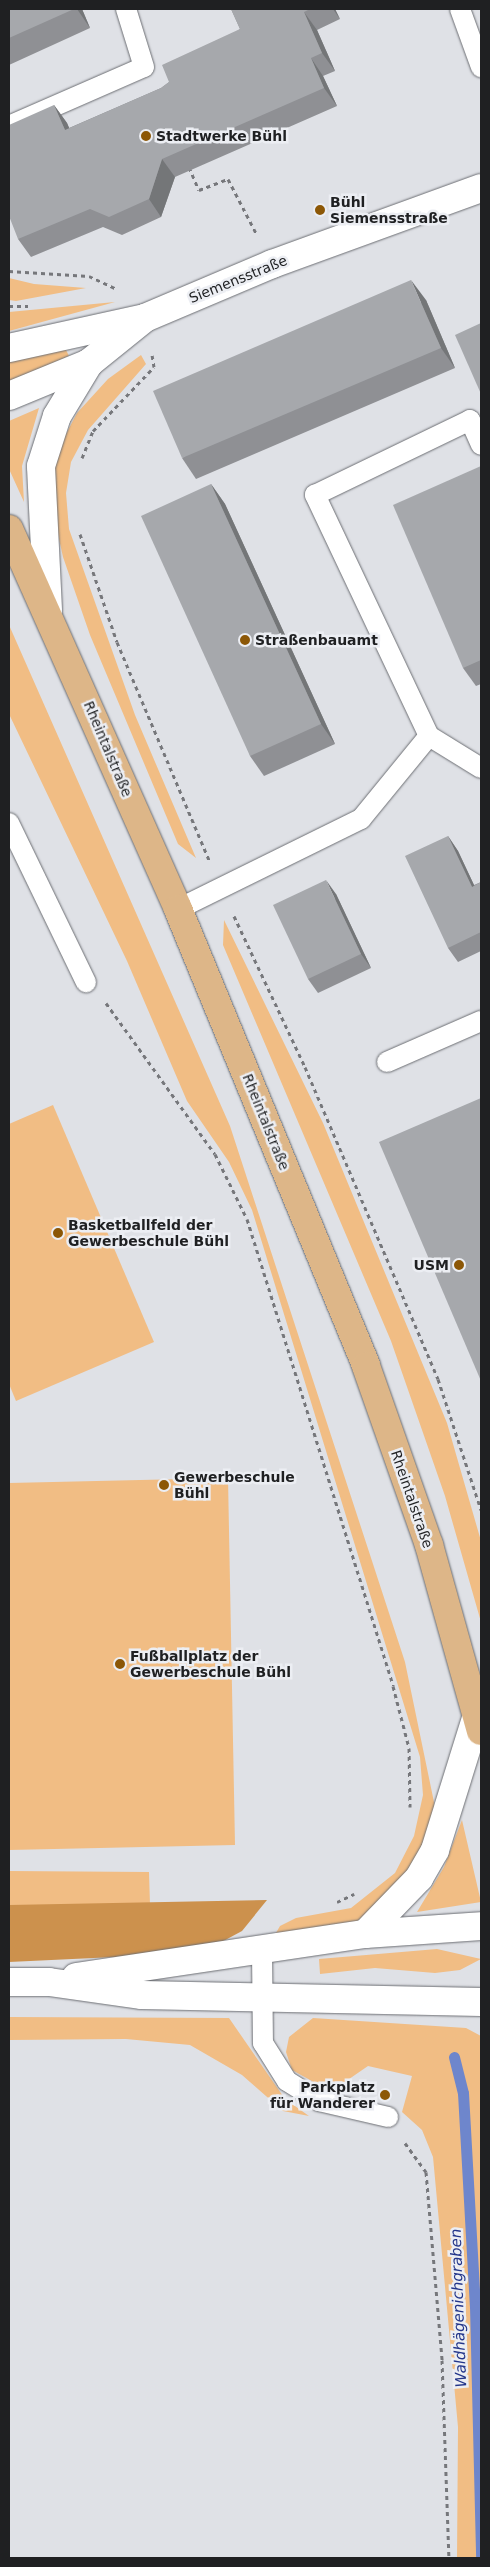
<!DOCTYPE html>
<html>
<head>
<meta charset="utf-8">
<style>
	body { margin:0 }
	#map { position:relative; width:490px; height:2567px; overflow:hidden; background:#dfe1e6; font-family:"DejaVu Sans",sans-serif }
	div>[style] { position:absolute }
	.green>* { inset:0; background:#f1bd84 }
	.forest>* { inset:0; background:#cc914d }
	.stream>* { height:11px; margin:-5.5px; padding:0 5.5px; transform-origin:5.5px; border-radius:5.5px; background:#6e86cc }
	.path>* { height:3px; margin-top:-1.5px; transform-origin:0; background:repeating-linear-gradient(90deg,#76777b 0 4px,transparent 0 8px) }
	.roads { filter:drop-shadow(0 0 1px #6c6e73) drop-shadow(0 0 1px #6c6e73) }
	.lane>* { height:20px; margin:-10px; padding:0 10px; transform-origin:10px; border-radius:10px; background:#fff }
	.street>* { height:28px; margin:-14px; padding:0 14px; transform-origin:14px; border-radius:14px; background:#fff }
	.secondary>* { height:28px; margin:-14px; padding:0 14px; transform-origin:14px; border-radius:14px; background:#fff }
	.primary>* { height:28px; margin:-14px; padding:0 14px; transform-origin:14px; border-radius:14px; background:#ddb688 }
	.wall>* { inset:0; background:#8f9094 }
	.shaded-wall>* { inset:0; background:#747678 }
	.building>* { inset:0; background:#a6a8ac }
	.dots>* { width:14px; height:14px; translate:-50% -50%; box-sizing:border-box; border:2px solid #eceef3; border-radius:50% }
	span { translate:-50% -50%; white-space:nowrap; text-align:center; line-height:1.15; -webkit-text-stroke:5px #eceef3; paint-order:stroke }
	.poi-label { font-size:14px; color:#1f2022; font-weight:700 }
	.left { translate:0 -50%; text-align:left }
	.right { translate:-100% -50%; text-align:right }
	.street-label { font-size:14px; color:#1f2022 }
	.water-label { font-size:15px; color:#24368a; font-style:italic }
	.frame { position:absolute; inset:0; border:10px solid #1f2022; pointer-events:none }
</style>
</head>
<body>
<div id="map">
	<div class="green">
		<div style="clip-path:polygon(9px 278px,34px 284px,86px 288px,16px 301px,9px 300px)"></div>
		<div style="clip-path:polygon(115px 302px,9px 331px,9px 312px)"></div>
		<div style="clip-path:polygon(65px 348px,69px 356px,9px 382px,9px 362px)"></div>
		<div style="clip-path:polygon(141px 355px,146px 364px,88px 430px,71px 462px,66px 493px,69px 529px,135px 715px,196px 858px,178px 844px,90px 635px,63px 557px,50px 498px,56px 453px,77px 413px,108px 379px)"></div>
		<div style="clip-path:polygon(39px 408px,22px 466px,24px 502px,9px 469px,9px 421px)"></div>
		<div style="clip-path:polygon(9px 625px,230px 1126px,405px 1662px,435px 1807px,430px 1831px,409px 1875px,384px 1903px,355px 1923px,273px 1938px,280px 1926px,296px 1918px,351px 1908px,395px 1873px,414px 1836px,423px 1795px,420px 1757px,252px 1210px,229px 1162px,187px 1101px,127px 961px,9px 714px)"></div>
		<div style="clip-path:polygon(224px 920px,323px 1123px,447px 1423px,481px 1541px,481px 1622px,445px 1496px,391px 1341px,223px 945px)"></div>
		<div style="clip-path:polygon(53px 1105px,154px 1342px,16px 1401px,9px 1384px,9px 1124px)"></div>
		<div style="clip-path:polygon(228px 1478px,235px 1845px,9px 1850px,9px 1483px)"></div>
		<div style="clip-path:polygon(462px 1820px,481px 1902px,417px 1912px,444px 1867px)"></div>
		<div style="clip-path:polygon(9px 1871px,149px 1872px,150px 1905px,9px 1905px)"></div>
		<div style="clip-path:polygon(437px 1949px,481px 1959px,460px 1970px,435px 1973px,375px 1968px,320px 1974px,319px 1959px)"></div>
		<div style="clip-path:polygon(9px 2017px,229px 2018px,285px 2099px,309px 2116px,283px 2111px,242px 2075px,190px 2045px,126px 2039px,9px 2040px)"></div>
		<div style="clip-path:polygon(313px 2018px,466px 2028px,481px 2036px,481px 2558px,457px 2558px,458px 2427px,433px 2157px,422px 2130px,402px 2112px,412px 2076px,368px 2066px,336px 2088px,319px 2085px,292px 2070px,286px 2052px,289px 2037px)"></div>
	</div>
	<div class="forest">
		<div style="clip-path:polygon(267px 1900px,242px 1931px,216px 1945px,157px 1955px,9px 1962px,9px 1905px)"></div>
	</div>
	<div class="stream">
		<div style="left:454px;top:2057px;width:37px;rotate:76deg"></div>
		<div style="left:463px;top:2093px;width:213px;rotate:86.8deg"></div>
		<div style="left:475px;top:2306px;width:252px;rotate:88.6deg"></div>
	</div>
	<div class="path">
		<div style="left:189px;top:167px;width:25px;rotate:67deg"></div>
		<div style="left:199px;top:190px;width:31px;rotate:-21deg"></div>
		<div style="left:228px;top:179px;width:63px;rotate:62.6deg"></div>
		<div style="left:9px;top:271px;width:80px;rotate:3.6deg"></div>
		<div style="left:89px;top:276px;width:31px;rotate:25deg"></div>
		<div style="left:9px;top:306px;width:19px"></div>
		<div style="left:82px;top:458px;width:29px;rotate:-68deg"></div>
		<div style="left:93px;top:431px;width:88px;rotate:-46.4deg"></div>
		<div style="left:154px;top:367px;width:12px;rotate:-99deg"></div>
		<div style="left:80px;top:534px;width:114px;rotate:71.1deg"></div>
		<div style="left:117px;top:642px;width:237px;rotate:67.1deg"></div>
		<div style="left:234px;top:916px;width:167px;rotate:64.8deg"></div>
		<div style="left:305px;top:1067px;width:339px;rotate:66.9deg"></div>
		<div style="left:438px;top:1379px;width:138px;rotate:71.8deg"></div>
		<div style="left:106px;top:1003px;width:186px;rotate:54.2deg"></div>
		<div style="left:215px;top:1154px;width:72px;rotate:63.8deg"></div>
		<div style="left:247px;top:1219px;width:489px;rotate:72.6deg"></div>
		<div style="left:393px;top:1686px;width:64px;rotate:75.5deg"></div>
		<div style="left:409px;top:1748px;width:59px;rotate:89deg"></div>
		<div style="left:337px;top:1902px;width:19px;rotate:-25deg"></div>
		<div style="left:405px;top:2143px;width:36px;rotate:54deg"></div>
		<div style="left:426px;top:2172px;width:189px;rotate:85.1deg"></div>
		<div style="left:442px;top:2360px;width:198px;rotate:88deg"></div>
	</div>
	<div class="roads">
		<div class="lane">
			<div style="left:460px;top:9px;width:62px;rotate:70.1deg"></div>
			<div style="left:9px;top:126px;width:147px;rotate:-23.6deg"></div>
			<div style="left:144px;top:67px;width:61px;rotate:-107.2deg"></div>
			<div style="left:429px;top:736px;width:61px;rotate:31.6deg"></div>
			<div style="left:9px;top:823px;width:177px;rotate:64.2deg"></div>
			<div style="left:178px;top:909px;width:204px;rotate:-26.2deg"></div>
			<div style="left:361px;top:819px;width:107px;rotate:-50.7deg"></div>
			<div style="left:429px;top:736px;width:267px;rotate:-115.3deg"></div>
			<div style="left:315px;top:495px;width:172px;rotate:-25.8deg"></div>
			<div style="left:470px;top:420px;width:27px;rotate:66deg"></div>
			<div style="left:387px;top:1062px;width:103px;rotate:-23.6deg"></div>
			<div style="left:262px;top:1951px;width:92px;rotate:89.4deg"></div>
			<div style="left:263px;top:2043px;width:45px;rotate:57.7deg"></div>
			<div style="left:287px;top:2081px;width:38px;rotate:32deg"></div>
			<div style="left:319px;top:2101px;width:71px;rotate:13.1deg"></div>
		</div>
		<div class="street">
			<div style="left:9px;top:348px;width:135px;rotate:-12.4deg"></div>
			<div style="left:9px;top:396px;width:87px;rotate:-22.4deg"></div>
			<div style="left:89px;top:363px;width:72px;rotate:-38.8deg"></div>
			<div style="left:145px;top:318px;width:138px;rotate:-23deg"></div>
			<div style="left:272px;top:264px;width:222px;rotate:-20deg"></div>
			<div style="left:48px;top:610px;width:144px;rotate:-92.8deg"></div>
			<div style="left:41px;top:466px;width:52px;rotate:-72.3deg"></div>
			<div style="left:57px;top:416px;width:62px;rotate:-58.9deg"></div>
		</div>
		<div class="secondary">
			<div style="left:365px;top:1934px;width:78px;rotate:-46deg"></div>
			<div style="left:419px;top:1878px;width:32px;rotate:-60deg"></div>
			<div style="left:435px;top:1850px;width:141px;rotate:-72.7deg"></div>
			<div style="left:76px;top:1977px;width:292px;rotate:-8.5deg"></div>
			<div style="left:365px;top:1934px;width:116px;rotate:-3.9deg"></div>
			<div style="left:9px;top:1982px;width:40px"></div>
			<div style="left:49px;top:1982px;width:94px;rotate:8deg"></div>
			<div style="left:142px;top:1995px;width:339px;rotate:1.2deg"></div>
		</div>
		<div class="primary">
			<div style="left:9px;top:529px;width:416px;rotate:66deg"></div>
			<div style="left:178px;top:909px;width:494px;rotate:67.6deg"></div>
			<div style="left:366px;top:1366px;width:190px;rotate:70.6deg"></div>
			<div style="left:429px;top:1545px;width:193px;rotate:74.4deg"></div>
		</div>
	</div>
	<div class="wall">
		<div style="clip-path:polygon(9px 9px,82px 9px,90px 28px,9px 65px)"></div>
		<div style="clip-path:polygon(231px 9px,335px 9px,340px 19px,317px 30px,335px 71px,323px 76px,337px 106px,175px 177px,161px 217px,122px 235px,103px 227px,31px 257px,18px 239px,54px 105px,67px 123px,69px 128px,161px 88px,240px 29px)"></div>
		<div style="clip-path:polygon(426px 300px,455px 368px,196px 479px,182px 458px)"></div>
		<div style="clip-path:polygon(481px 466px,481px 684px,476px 686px,463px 668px)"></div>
		<div style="clip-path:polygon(211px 484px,225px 504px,335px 744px,264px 776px,250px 756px)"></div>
		<div style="clip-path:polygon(448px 836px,458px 851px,474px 885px,481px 882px,481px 951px,458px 962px,448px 948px)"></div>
		<div style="clip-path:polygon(336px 894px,371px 968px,318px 993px,308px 979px)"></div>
	</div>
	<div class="shaded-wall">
		<div style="clip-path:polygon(77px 9px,82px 9px,90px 28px)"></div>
		<div style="clip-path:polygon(333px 9px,335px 9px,340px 19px)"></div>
		<div style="clip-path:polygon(304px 12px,317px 30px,335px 71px,322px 53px)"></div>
		<div style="clip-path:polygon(311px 58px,323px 76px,337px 106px,324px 88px)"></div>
		<div style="clip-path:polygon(54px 105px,67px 123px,78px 148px,65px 130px)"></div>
		<div style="clip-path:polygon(162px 159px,175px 177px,161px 217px,149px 199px)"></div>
		<div style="clip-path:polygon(411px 280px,426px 300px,455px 368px,441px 348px)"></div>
		<div style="clip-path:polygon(211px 484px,225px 504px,335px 744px,321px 724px)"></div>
		<div style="clip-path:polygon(448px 836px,458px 851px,481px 900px,472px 887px)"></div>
		<div style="clip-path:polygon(326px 880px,336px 894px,371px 968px,361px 954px)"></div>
	</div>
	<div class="building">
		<div style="clip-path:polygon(9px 9px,74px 9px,9px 38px)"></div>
		<div style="clip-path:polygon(231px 9px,310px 9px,304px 12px,322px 53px,311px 58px,324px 88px,162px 159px,149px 199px,109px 217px,90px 209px,18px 239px,9px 216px,9px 125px,54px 105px,65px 130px,161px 88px,169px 82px,162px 65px,240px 29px)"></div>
		<div style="clip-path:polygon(411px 280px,441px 348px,182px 458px,153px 391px)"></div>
		<div style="clip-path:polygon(481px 323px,481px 394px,455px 335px)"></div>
		<div style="clip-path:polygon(481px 466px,481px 660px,463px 668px,393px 505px)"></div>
		<div style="clip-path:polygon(211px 484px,321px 724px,250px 756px,141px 516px)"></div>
		<div style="clip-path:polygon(448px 836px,472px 887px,481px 882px,481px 932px,448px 948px,405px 856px)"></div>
		<div style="clip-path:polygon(326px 880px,361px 954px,308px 979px,273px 905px)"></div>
		<div style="clip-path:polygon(481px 1098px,481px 1381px,379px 1142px)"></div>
	</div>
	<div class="dots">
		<div style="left:146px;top:136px;background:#8c5706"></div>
		<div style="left:320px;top:210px;background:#8c5706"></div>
		<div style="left:245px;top:640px;background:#8c5706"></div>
		<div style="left:58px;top:1233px;background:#8c5706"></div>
		<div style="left:459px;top:1265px;background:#8c5706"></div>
		<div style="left:164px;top:1485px;background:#8c5706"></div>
		<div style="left:120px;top:1664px;background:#8c5706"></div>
		<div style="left:385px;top:2095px;background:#8c5706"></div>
	</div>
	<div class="poi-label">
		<span class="left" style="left:156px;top:136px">Stadtwerke Bühl</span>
		<span class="left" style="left:330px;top:210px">Bühl<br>Siemensstraße</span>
		<span class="left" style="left:255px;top:640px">Straßenbauamt</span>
		<span class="left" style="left:68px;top:1233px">Basketballfeld der<br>Gewerbeschule Bühl</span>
		<span class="right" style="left:449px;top:1265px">USM</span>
		<span class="left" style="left:174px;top:1485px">Gewerbeschule<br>Bühl</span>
		<span class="left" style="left:130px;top:1664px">Fußballplatz der<br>Gewerbeschule Bühl</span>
		<span class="right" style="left:375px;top:2095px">Parkplatz<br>für Wanderer</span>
	</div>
	<div class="street-label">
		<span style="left:238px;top:279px;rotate:-22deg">Siemensstraße</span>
		<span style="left:108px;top:749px;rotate:67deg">Rheintalstraße</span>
		<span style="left:266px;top:1122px;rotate:68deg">Rheintalstraße</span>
		<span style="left:412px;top:1499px;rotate:71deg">Rheintalstraße</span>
	</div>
	<div class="water-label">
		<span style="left:459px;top:2308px;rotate:-92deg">Waldhägenichgraben</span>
	</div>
	<div class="frame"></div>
</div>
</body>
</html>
